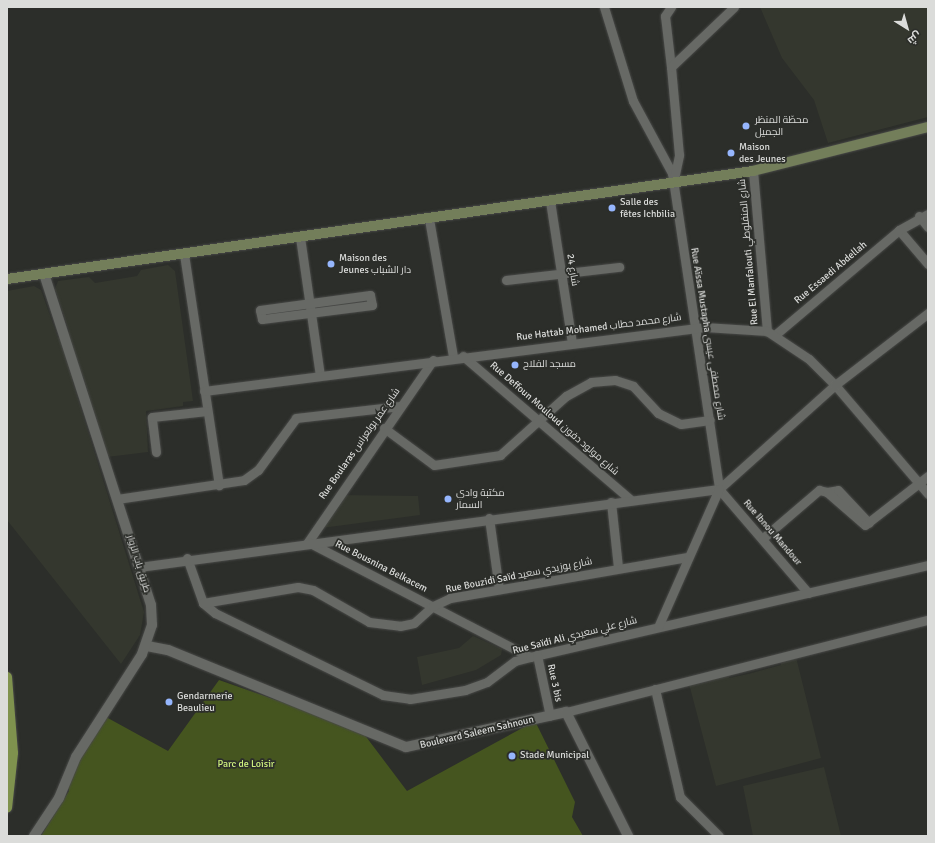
<!DOCTYPE html>
<html>
<head>
<meta charset="utf-8">
<style>
	body { margin:0 }
	#map { position:relative; width:935px; height:843px; overflow:hidden; background:#2c2e2a; font-family:Signika,Cairo,sans-serif }
	div>[style] { position:absolute }
	.built>* { inset:0; background:#34372e }
	.green>* { inset:0; background:#45551f }
	.roads { filter:drop-shadow(0 0 1px #484947) drop-shadow(0 0 1px #484947) }
	.minor>* { height:9px; margin:-4.5px; padding:0 4.5px; transform-origin:4.5px; border-radius:4.5px; background:#676965 }
	.tertiary>* { height:10px; margin:-5px; padding:0 5px; transform-origin:5px; border-radius:5px; background:#676965 }
	.secondary>* { height:10px; margin:-5px; padding:0 5px; transform-origin:5px; border-radius:5px; background:#737e5a }
	.primary>* { height:10px; margin:-5px; padding:0 5px; transform-origin:5px; border-radius:5px; background:#7f924e }
	.dots>* { width:11px; height:11px; translate:-50% -50%; box-sizing:border-box; border:2px solid #2c2e2a; border-radius:50% }
	span { translate:-50% -50%; white-space:nowrap; text-align:center; line-height:1.15; -webkit-text-stroke:3.5px #2c2e2a; paint-order:stroke }
	.poi-label { font-size:10px; color:#dbdcda }
	.left { translate:0 -50%; text-align:left }
	.street-label { font-size:10px; color:#dbdcda }
	.park-label { font-size:10px; color:#cff27e }
	.frame { position:absolute; inset:0; border:8px solid #dbdcda; pointer-events:none }
	.north { position:absolute; left:887px; top:8px; width:40px; height:40px; -webkit-text-stroke:3px #2c2e2a; paint-order:stroke; rotate:143deg; font-size:11px; font-weight:700; line-height:16px; text-align:center; color:#dbdcda }
	.north::after { content:''; display:block; margin:auto; width:14px; height:18px; background:#dbdcda; clip-path:polygon(50% 0,100% 100%,50% 72%,0 100%) }
</style>
</head>
<body>
<div id="map">
	<div class="built">
		<div style="clip-path:polygon(760px 7px,928px 7px,928px 117px,828px 143px,814px 100px,782px 58px)"></div>
		<div style="clip-path:polygon(168px 265px,175px 271px,193px 401px,183px 402px,183px 406px,146px 411px,148px 452px,107px 457px,83px 376px,72px 380px,144px 612px,140px 635px,121px 664px,7px 520px,7px 291px,34px 286px,41px 290px,58px 338px,69px 331px,55px 289px,58px 281px,89px 277px,95px 283px,137px 276px,141px 270px)"></div>
		<div style="clip-path:polygon(337px 495px,418px 496px,420px 515px,314px 529px)"></div>
		<div style="clip-path:polygon(473px 636px,502px 649px,501px 655px,476px 670px,422px 685px,417px 657px,459px 648px)"></div>
		<div style="clip-path:polygon(795px 653px,821px 758px,716px 786px,688px 680px,728px 670px,729px 678px,748px 674px,781px 665px,780px 658px)"></div>
		<div style="clip-path:polygon(824px 767px,841px 836px,753px 836px,743px 786px)"></div>
	</div>
	<div class="green">
		<div style="clip-path:polygon(219px 680px,361px 730px,407px 791px,535px 721px,575px 802px,572px 817px,583px 836px,41px 836px,69px 791px,66px 780px,106px 717px,168px 751px)"></div>
	</div>
	<div class="roads">
		<div class="minor">
			<div style="left:604px;top:7px;width:98px;rotate:72.9deg"></div>
			<div style="left:633px;top:101px;width:82px;rotate:61.6deg"></div>
			<div style="left:672px;top:173px;width:319px;rotate:81.5deg"></div>
			<div style="left:671px;top:7px;width:11px;rotate:124deg"></div>
			<div style="left:665px;top:16px;width:51px;rotate:83.3deg"></div>
			<div style="left:753px;top:171px;width:161px;rotate:85deg"></div>
			<div style="left:674px;top:179px;width:25px;rotate:-78deg"></div>
			<div style="left:679px;top:155px;width:88px;rotate:-95.2deg"></div>
			<div style="left:671px;top:67px;width:87px;rotate:-43.6deg"></div>
			<div style="left:550px;top:201px;width:144px;rotate:81.2deg"></div>
			<div style="left:919px;top:216px;width:14px;rotate:51deg"></div>
			<div style="left:429px;top:219px;width:140px;rotate:80.1deg"></div>
			<div style="left:899px;top:230px;width:45px;rotate:49.5deg"></div>
			<div style="left:300px;top:237px;width:139px;rotate:81.8deg"></div>
			<div style="left:184px;top:254px;width:234px;rotate:81.4deg"></div>
			<div style="left:506px;top:280px;width:114px;rotate:-6.6deg"></div>
			<div style="left:370px;top:295px;width:10px;rotate:79deg"></div>
			<div style="left:372px;top:305px;width:111px;rotate:172.7deg"></div>
			<div style="left:262px;top:319px;width:9px;rotate:-103deg"></div>
			<div style="left:260px;top:310px;width:111px;rotate:-7.8deg"></div>
			<div style="left:776px;top:334px;width:161px;rotate:-40.2deg"></div>
			<div style="left:899px;top:230px;width:33px;rotate:-29deg"></div>
			<div style="left:463px;top:356px;width:220px;rotate:40.6deg"></div>
			<div style="left:433px;top:360px;width:221px;rotate:124.5deg"></div>
			<div style="left:308px;top:542px;width:250px;rotate:27.4deg"></div>
			<div style="left:204px;top:391px;width:505px;rotate:-7.28deg"></div>
			<div style="left:705px;top:327px;width:62px;rotate:3.7deg"></div>
			<div style="left:767px;top:331px;width:50px;rotate:33.7deg"></div>
			<div style="left:809px;top:359px;width:37px;rotate:45deg"></div>
			<div style="left:835px;top:385px;width:143px;rotate:49.5deg"></div>
			<div style="left:384px;top:428px;width:62px;rotate:36.5deg"></div>
			<div style="left:434px;top:465px;width:67px;rotate:-8.6deg"></div>
			<div style="left:500px;top:455px;width:89px;rotate:-41.8deg"></div>
			<div style="left:566px;top:396px;width:29px;rotate:-29deg"></div>
			<div style="left:591px;top:382px;width:24px;rotate:-5deg"></div>
			<div style="left:615px;top:380px;width:19px;rotate:18deg"></div>
			<div style="left:633px;top:386px;width:37px;rotate:47deg"></div>
			<div style="left:658px;top:413px;width:25px;rotate:26deg"></div>
			<div style="left:681px;top:424px;width:29px;rotate:-8deg"></div>
			<div style="left:156px;top:452px;width:35px;rotate:-97deg"></div>
			<div style="left:152px;top:417px;width:55px;rotate:-6.2deg"></div>
			<div style="left:719px;top:489px;width:137px;rotate:49.4deg"></div>
			<div style="left:827px;top:492px;width:11px;rotate:-10deg"></div>
			<div style="left:838px;top:490px;width:45px;rotate:46.8deg"></div>
			<div style="left:117px;top:499px;width:128px;rotate:-8.5deg"></div>
			<div style="left:244px;top:480px;width:17px;rotate:-36deg"></div>
			<div style="left:258px;top:470px;width:64px;rotate:-53.8deg"></div>
			<div style="left:296px;top:418px;width:105px;rotate:-6.6deg"></div>
			<div style="left:611px;top:502px;width:66px;rotate:83.9deg"></div>
			<div style="left:489px;top:518px;width:72px;rotate:82deg"></div>
			<div style="left:763px;top:538px;width:74px;rotate:-40.6deg"></div>
			<div style="left:819px;top:490px;width:8px;rotate:14deg"></div>
			<div style="left:827px;top:492px;width:50px;rotate:41deg"></div>
			<div style="left:865px;top:525px;width:80px;rotate:-37.9deg"></div>
			<div style="left:187px;top:558px;width:48px;rotate:70.4deg"></div>
			<div style="left:203px;top:603px;width:16px;rotate:40deg"></div>
			<div style="left:215px;top:613px;width:187px;rotate:26deg"></div>
			<div style="left:383px;top:695px;width:27px;rotate:8deg"></div>
			<div style="left:410px;top:699px;width:56px;rotate:-9.3deg"></div>
			<div style="left:465px;top:690px;width:23px;rotate:-20deg"></div>
			<div style="left:487px;top:682px;width:35px;rotate:-37deg"></div>
			<div style="left:515px;top:661px;width:16px;rotate:-15deg"></div>
			<div style="left:530px;top:657px;width:408px;rotate:-13deg"></div>
			<div style="left:139px;top:567px;width:585px;rotate:-7.66deg"></div>
			<div style="left:719px;top:489px;width:156px;rotate:-41.9deg"></div>
			<div style="left:835px;top:385px;width:118px;rotate:-37.7deg"></div>
			<div style="left:203px;top:603px;width:96px;rotate:-9.6deg"></div>
			<div style="left:298px;top:587px;width:15px;rotate:11deg"></div>
			<div style="left:313px;top:590px;width:64px;rotate:29.7deg"></div>
			<div style="left:369px;top:622px;width:31px;rotate:7deg"></div>
			<div style="left:400px;top:626px;width:14px;rotate:-12deg"></div>
			<div style="left:414px;top:623px;width:25px;rotate:-42deg"></div>
			<div style="left:433px;top:606px;width:19px;rotate:-25deg"></div>
			<div style="left:450px;top:598px;width:241px;rotate:-9.8deg"></div>
			<div style="left:658px;top:627px;width:151px;rotate:-66.2deg"></div>
			<div style="left:537px;top:655px;width:62px;rotate:78deg"></div>
			<div style="left:655px;top:689px;width:111px;rotate:77deg"></div>
			<div style="left:680px;top:797px;width:55px;rotate:45deg"></div>
			<div style="left:566px;top:712px;width:374px;rotate:-14.3deg"></div>
		</div>
		<div class="tertiary">
			<div style="left:147px;top:646px;width:21px;rotate:11deg"></div>
			<div style="left:168px;top:650px;width:257px;rotate:22.2deg"></div>
			<div style="left:406px;top:747px;width:164px;rotate:-12.3deg"></div>
			<div style="left:566px;top:712px;width:139px;rotate:63.4deg"></div>
			<div style="left:34px;top:836px;width:45px;rotate:-56.7deg"></div>
			<div style="left:59px;top:798px;width:44px;rotate:-67.5deg"></div>
			<div style="left:76px;top:757px;width:122px;rotate:-57.3deg"></div>
			<div style="left:142px;top:654px;width:31px;rotate:-71deg"></div>
			<div style="left:152px;top:625px;width:20px;rotate:-93deg"></div>
			<div style="left:151px;top:605px;width:348px;rotate:-107.9deg"></div>
		</div>
		<div class="secondary">
			<div style="left:7px;top:279px;width:754px;rotate:-8.24deg"></div>
			<div style="left:753px;top:171px;width:180px;rotate:-14.1deg"></div>
		</div>
		<div class="primary">
			<div style="left:7px;top:677px;width:76px;rotate:85.5deg"></div>
			<div style="left:13px;top:753px;width:55px;rotate:96.2deg"></div>
		</div>
	</div>
	<div class="dots">
		<div style="left:746px;top:126px;background:#96b6fd"></div>
		<div style="left:731px;top:153px;background:#96b6fd"></div>
		<div style="left:612px;top:208px;background:#96b6fd"></div>
		<div style="left:331px;top:264px;background:#96b6fd"></div>
		<div style="left:515px;top:365px;background:#96b6fd"></div>
		<div style="left:448px;top:499px;background:#96b6fd"></div>
		<div style="left:169px;top:702px;background:#96b6fd"></div>
		<div style="left:512px;top:756px;background:#96b6fd"></div>
	</div>
	<div class="poi-label">
		<span class="left" style="left:755px;top:126px">محطّة المنظر<br>الجميل</span>
		<span class="left" style="left:739px;top:153px">Maison<br>des Jeunes</span>
		<span class="left" style="left:620px;top:208px">Salle des<br>fêtes Ichbilia</span>
		<span class="left" style="left:339px;top:264px">Maison des<br>Jeunes دار الشباب</span>
		<span class="left" style="left:523px;top:365px">مسجد الفلاح</span>
		<span class="left" style="left:456px;top:499px">مكتبة وادي<br>السمار</span>
		<span class="left" style="left:177px;top:702px">Gendarmerie<br>Beaulieu</span>
		<span class="left" style="left:520px;top:756px">Stade Municipal</span>
	</div>
	<div class="street-label">
		<span style="left:749px;top:252px;rotate:-95deg">Rue El Manfalouti شارع المنفلوطي</span>
		<span style="left:572px;top:270px;rotate:81deg">شارع 24</span>
		<span style="left:831px;top:273px;rotate:-40deg">Rue Essaedi Abdellah</span>
		<span style="left:599px;top:328px;rotate:-7deg">Rue Hattab Mohamed شارع محمد حطاب</span>
		<span style="left:707px;top:334px;rotate:81deg">Rue Aïssa Mustapha شارع مصطفى عيسى</span>
		<span style="left:554px;top:419px;rotate:41deg">Rue Deffoun Mouloud شارع مولود دفون</span>
		<span style="left:360px;top:444px;rotate:-55deg">Rue Boularas شارع عمر بولعراس</span>
		<span style="left:772px;top:533px;rotate:49deg">Rue Ibnou Mandour</span>
		<span style="left:138px;top:564px;rotate:73deg">طريق باب الزوار</span>
		<span style="left:381px;top:567px;rotate:27deg">Rue Bousnina Belkacem</span>
		<span style="left:519px;top:576px;rotate:-11deg">Rue Bouzidi Saïd شارع بوزيدي سعيد</span>
		<span style="left:575px;top:636px;rotate:-14deg">Rue Saïdi Ali شارع علي سعيدي</span>
		<span style="left:554px;top:683px;rotate:78deg">Rue 3 bis</span>
		<span style="left:477px;top:733px;rotate:-13deg">Boulevard Saleem Sahnoun</span>
	</div>
	<div class="park-label">
		<span style="left:246px;top:765px">Parc de Loisir</span>
	</div>
	<div class="frame"></div>
	<div class="north">ش</div>
</div>
</body>
</html>
